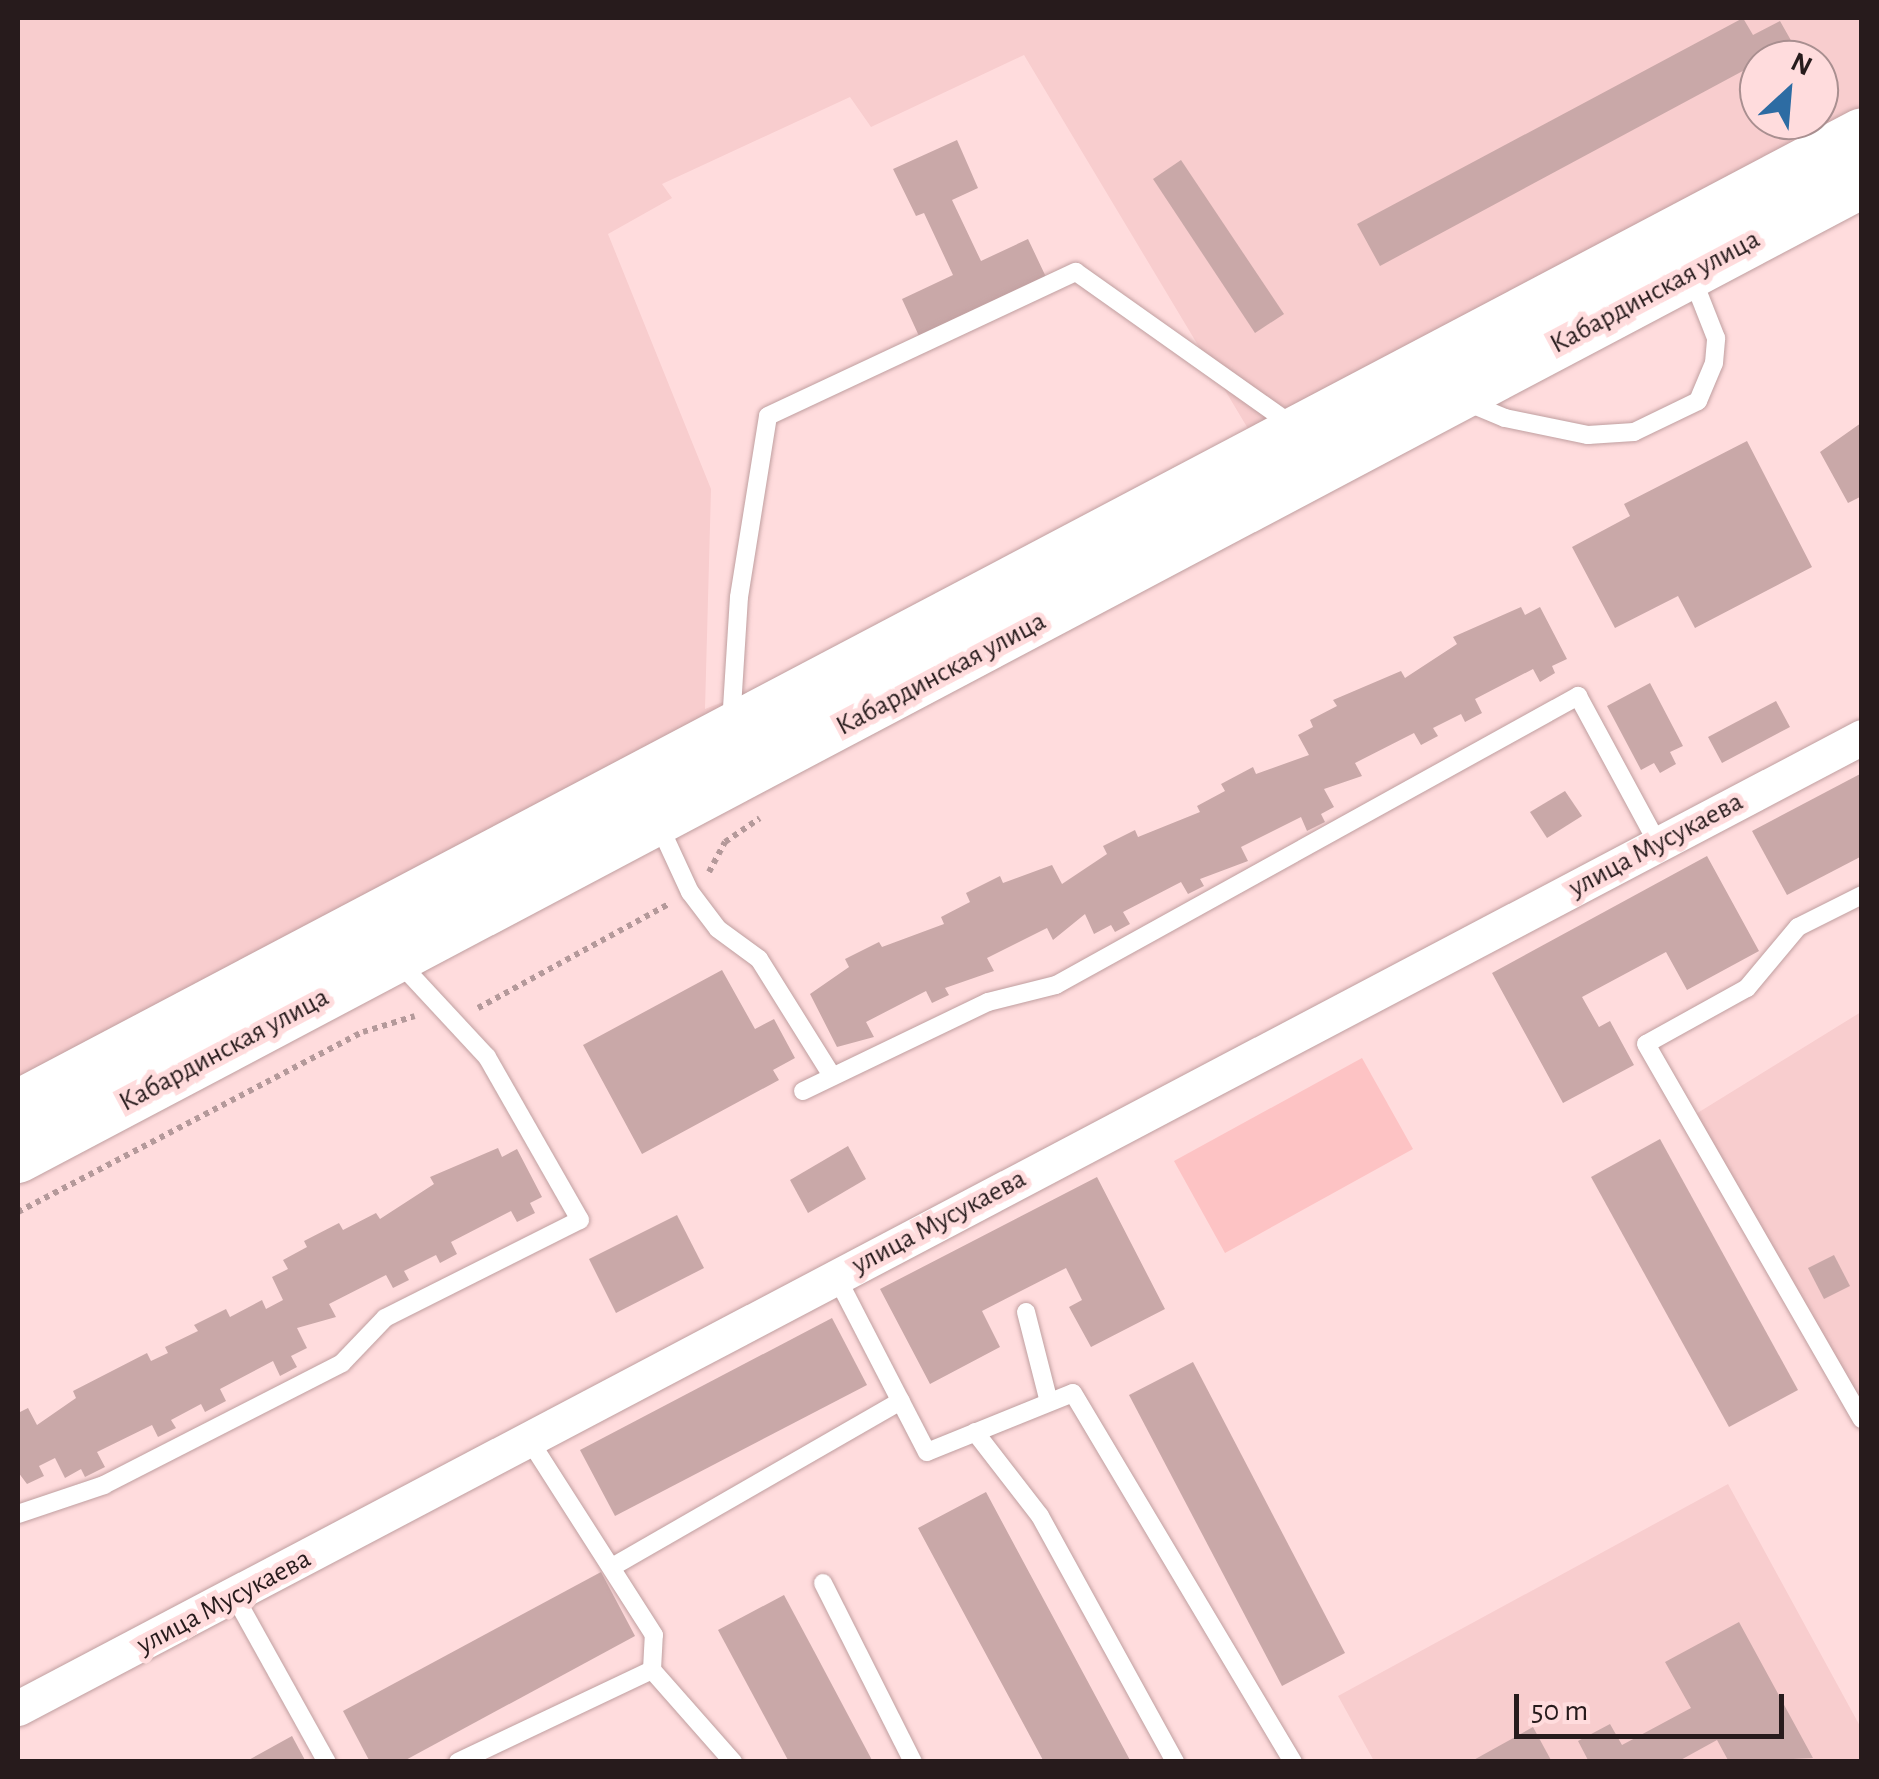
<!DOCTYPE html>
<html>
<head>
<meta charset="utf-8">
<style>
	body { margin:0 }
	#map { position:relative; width:1879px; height:1779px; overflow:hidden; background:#ffdcdd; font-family:"Alegreya Sans",sans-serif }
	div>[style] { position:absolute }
	.built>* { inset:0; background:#f8cdce }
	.green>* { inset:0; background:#fdc3c4 }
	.building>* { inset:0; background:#c9a8a8 }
	.path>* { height:6px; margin-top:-3px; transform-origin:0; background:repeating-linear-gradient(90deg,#b4999a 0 5px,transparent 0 10px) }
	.roads { filter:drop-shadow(0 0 2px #c09fa0) drop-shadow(0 0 2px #c09fa0) }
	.lane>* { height:18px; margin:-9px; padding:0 9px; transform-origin:9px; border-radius:9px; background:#fff }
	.street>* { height:35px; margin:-17.5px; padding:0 17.5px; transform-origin:17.5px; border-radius:17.5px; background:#fff }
	.secondary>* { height:50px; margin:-25px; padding:0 25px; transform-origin:25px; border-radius:25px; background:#fff }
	span { translate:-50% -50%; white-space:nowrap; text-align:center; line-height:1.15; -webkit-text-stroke:10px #ffdcdd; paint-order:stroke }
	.street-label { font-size:28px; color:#271b1c }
	.frame { position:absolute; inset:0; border:20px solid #271b1c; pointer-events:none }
	.north { position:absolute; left:1739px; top:40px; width:100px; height:100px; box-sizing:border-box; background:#ffdcdd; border:2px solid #a98f90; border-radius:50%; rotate:26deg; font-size:28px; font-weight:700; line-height:40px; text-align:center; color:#271b1c }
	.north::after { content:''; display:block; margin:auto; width:35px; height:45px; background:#2d6ca3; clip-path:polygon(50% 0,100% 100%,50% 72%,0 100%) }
	.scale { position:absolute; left:1514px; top:1694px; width:270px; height:45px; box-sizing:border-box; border:5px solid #271b1c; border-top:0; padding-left:12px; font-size:30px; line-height:35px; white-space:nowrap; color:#271b1c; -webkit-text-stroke:8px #ffdcdd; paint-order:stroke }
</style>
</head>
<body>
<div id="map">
	<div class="built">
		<div style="clip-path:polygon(evenodd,18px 18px,1861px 18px,1861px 133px,18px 1105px,18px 18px,1024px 55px,1250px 432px,778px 681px,705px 709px,711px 489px,608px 234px,672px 198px,662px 184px,850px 97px,871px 127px,1024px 55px,18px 18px,1759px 60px,1819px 60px,1819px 120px,1759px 120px,1759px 60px)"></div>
		<div style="clip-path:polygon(1861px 1012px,1861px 1410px,1691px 1117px)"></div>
		<div style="clip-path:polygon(1728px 1484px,1861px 1728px,1861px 1761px,1374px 1761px,1338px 1696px)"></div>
	</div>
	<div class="green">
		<div style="clip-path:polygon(1362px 1058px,1413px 1149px,1225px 1253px,1174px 1161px)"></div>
	</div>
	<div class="building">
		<div style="clip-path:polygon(1743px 18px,1753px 35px,1780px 21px,1793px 44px,1380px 266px,1357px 224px)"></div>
		<div style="clip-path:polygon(957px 140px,978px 188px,952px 200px,981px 261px,1028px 239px,1046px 277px,919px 336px,902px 299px,953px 275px,924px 213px,916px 216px,893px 169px)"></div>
		<div style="clip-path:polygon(1181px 160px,1284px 314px,1255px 333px,1153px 179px)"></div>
		<div style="clip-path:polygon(1862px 414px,1862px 496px,1848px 503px,1820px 452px,1861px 423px)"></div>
		<div style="clip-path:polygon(1747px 441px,1812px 567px,1695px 628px,1678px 596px,1615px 628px,1572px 547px,1630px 516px,1624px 504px)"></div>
		<div style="clip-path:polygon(1521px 607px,1525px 615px,1540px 607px,1567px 659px,1552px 666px,1555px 673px,1540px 682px,1533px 669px,1475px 699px,1482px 713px,1465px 722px,1461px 714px,1433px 728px,1438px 736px,1421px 745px,1414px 733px,1355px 763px,1362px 776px,1324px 789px,1334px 807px,1321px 814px,1325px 822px,1307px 831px,1301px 817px,1241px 847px,1248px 861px,1200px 879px,1204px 886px,1188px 894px,1181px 882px,1123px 912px,1130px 924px,1115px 932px,1111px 925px,1094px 934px,1085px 914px,1053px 940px,1047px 928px,987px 958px,994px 971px,945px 988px,949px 995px,932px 1003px,926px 991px,866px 1022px,874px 1037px,837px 1047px,810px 994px,849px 967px,845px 959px,879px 942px,882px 947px,944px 924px,941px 917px,970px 902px,966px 893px,1000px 876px,1003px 883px,1052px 865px,1062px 884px,1107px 854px,1103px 846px,1135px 830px,1138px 837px,1200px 812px,1197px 806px,1225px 791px,1221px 784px,1253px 767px,1256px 774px,1309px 755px,1298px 735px,1313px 727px,1310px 720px,1337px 706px,1333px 700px,1401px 671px,1405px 678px,1457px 644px,1453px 637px)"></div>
		<div style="clip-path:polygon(1650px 683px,1683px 746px,1670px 752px,1676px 764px,1660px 773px,1654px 763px,1641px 770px,1607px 706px)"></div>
		<div style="clip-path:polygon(1776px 701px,1790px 727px,1722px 763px,1708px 737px)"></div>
		<div style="clip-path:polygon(1862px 773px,1862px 856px,1787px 895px,1752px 831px)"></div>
		<div style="clip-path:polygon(1565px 791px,1582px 816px,1547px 838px,1530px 812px)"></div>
		<div style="clip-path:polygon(1707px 856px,1759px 951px,1687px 990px,1666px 952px,1582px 997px,1599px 1027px,1610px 1021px,1634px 1065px,1563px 1103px,1492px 973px)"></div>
		<div style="clip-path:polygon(722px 970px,755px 1029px,774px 1019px,795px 1058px,773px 1070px,779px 1080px,642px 1154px,583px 1045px)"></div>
		<div style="clip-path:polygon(1660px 1139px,1798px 1390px,1729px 1427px,1591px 1177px)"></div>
		<div style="clip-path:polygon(848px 1146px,866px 1179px,808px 1213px,790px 1180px)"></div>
		<div style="clip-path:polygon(498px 1148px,502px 1157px,517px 1149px,542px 1197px,530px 1203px,535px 1213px,517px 1222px,511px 1211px,451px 1242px,457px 1254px,440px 1263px,436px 1255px,404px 1271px,409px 1280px,393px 1288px,386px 1275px,329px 1304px,336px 1317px,297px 1328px,307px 1348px,291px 1356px,297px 1367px,280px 1376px,273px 1361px,220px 1389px,226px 1401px,205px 1412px,201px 1404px,171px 1420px,176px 1428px,158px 1437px,152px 1425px,97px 1452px,105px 1467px,85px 1477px,81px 1469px,65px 1478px,55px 1458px,39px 1466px,44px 1476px,27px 1484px,18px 1472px,18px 1413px,28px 1408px,37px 1425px,76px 1398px,73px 1391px,147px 1353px,151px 1361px,168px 1353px,165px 1347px,198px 1331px,194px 1325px,226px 1309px,230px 1317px,262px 1300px,266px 1309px,283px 1300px,272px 1277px,288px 1269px,283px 1260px,307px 1247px,304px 1241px,339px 1223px,343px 1230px,376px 1213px,380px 1219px,434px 1184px,430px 1177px)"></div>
		<div style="clip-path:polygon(1097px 1177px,1165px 1309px,1091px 1347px,1069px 1307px,1082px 1300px,1066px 1268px,982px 1311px,1000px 1347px,930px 1384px,880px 1289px)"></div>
		<div style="clip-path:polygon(677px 1215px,704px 1268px,616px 1313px,589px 1259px)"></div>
		<div style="clip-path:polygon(1834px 1255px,1850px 1286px,1824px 1299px,1808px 1268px)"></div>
		<div style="clip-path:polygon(832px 1318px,867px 1385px,615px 1516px,580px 1450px)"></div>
		<div style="clip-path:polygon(1193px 1362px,1345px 1653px,1282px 1686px,1129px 1395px)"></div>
		<div style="clip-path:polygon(986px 1492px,1016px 1548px,1131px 1762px,1044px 1762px,918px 1528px)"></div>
		<div style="clip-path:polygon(601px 1572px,635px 1636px,402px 1762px,370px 1762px,343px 1711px)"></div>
		<div style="clip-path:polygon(784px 1595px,814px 1651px,873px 1762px,789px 1762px,718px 1630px)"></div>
		<div style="clip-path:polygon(1739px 1622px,1813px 1758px,1729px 1762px,1717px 1740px,1677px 1762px,1589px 1762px,1578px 1741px,1610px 1724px,1622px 1745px,1691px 1708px,1665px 1662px)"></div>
		<div style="clip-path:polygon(1533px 1727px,1552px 1762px,1470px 1762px)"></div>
		<div style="clip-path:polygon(292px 1736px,306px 1762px,245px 1762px)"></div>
	</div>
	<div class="path">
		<div style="left:709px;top:872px;width:34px;rotate:-62deg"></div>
		<div style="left:725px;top:842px;width:42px;rotate:-34.4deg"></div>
		<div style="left:478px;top:1008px;width:217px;rotate:-28.6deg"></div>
		<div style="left:18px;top:1212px;width:389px;rotate:-27.6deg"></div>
		<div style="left:363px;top:1032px;width:54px;rotate:-17.1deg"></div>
	</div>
	<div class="roads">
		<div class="lane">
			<div style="left:1464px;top:401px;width:44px;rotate:22.5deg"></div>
			<div style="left:1505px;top:418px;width:85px;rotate:11.6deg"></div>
			<div style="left:1588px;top:435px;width:46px;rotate:-3.7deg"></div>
			<div style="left:1634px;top:432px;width:71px;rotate:-25.8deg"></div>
			<div style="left:1698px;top:401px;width:41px;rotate:-67.2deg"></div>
			<div style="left:1714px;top:363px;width:25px;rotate:-85deg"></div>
			<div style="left:1716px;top:338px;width:66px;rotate:-111.5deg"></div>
			<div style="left:731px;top:724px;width:127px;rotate:-86.4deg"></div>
			<div style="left:739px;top:597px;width:183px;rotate:-80.9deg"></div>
			<div style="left:768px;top:416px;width:340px;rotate:-25.1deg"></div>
			<div style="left:1076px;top:272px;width:268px;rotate:35.3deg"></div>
			<div style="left:659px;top:825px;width:74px;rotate:65.2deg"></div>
			<div style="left:690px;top:892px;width:46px;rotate:52.9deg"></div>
			<div style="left:718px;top:929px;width:51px;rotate:36.2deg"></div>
			<div style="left:759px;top:959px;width:138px;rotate:58deg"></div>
			<div style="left:1862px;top:895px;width:72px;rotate:153.4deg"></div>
			<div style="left:1798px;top:927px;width:80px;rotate:129.9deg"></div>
			<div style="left:1747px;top:988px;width:115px;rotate:151deg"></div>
			<div style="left:1646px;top:1044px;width:433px;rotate:60.1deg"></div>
			<div style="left:803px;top:1091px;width:205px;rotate:-25.7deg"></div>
			<div style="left:988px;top:1002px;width:70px;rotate:-14deg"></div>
			<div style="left:1056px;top:985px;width:597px;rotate:-28.97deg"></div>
			<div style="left:1578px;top:696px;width:168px;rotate:61.6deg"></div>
			<div style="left:836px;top:1276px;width:198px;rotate:62.7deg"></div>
			<div style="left:927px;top:1452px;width:157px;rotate:-22deg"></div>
			<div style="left:1073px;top:1393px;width:430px;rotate:59.2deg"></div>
			<div style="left:1026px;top:1312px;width:93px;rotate:75.7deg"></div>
			<div style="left:975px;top:1432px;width:106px;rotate:52.3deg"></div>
			<div style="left:1040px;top:1516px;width:281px;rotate:61.2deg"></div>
			<div style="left:18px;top:1514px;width:91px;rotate:-18.6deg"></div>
			<div style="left:104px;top:1485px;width:267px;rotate:-27.1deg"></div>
			<div style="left:342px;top:1363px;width:62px;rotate:-46.3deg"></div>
			<div style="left:385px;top:1318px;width:218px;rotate:-26.7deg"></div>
			<div style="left:580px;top:1220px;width:188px;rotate:-119.7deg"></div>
			<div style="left:487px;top:1057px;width:132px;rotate:-132.9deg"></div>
			<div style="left:612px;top:1567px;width:333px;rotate:-29.9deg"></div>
			<div style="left:823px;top:1583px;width:200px;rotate:63.3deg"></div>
			<div style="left:235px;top:1597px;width:189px;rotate:60.9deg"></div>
			<div style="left:652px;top:1670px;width:123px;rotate:48.6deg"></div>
			<div style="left:458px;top:1762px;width:215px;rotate:-25.4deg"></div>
			<div style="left:652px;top:1670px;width:35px;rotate:-87deg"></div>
			<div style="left:654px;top:1635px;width:234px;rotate:-122.6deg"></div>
		</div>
		<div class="street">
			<div style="left:18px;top:1708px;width:2084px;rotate:-27.77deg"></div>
		</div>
		<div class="secondary">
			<div style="left:18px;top:1105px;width:2084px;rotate:-27.79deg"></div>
			<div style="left:18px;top:1158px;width:2086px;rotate:-27.87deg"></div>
		</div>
	</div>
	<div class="street-label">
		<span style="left:1655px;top:292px;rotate:-28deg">Кабардинская улица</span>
		<span style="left:941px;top:674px;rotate:-28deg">Кабардинская улица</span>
		<span style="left:1656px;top:845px;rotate:-28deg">улица Мусукаева</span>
		<span style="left:224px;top:1050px;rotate:-28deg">Кабардинская улица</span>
		<span style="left:939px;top:1222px;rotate:-28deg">улица Мусукаева</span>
		<span style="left:224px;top:1602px;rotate:-28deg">улица Мусукаева</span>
	</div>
	<div class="frame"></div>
	<div class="north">N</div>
	<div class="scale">50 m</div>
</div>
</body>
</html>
